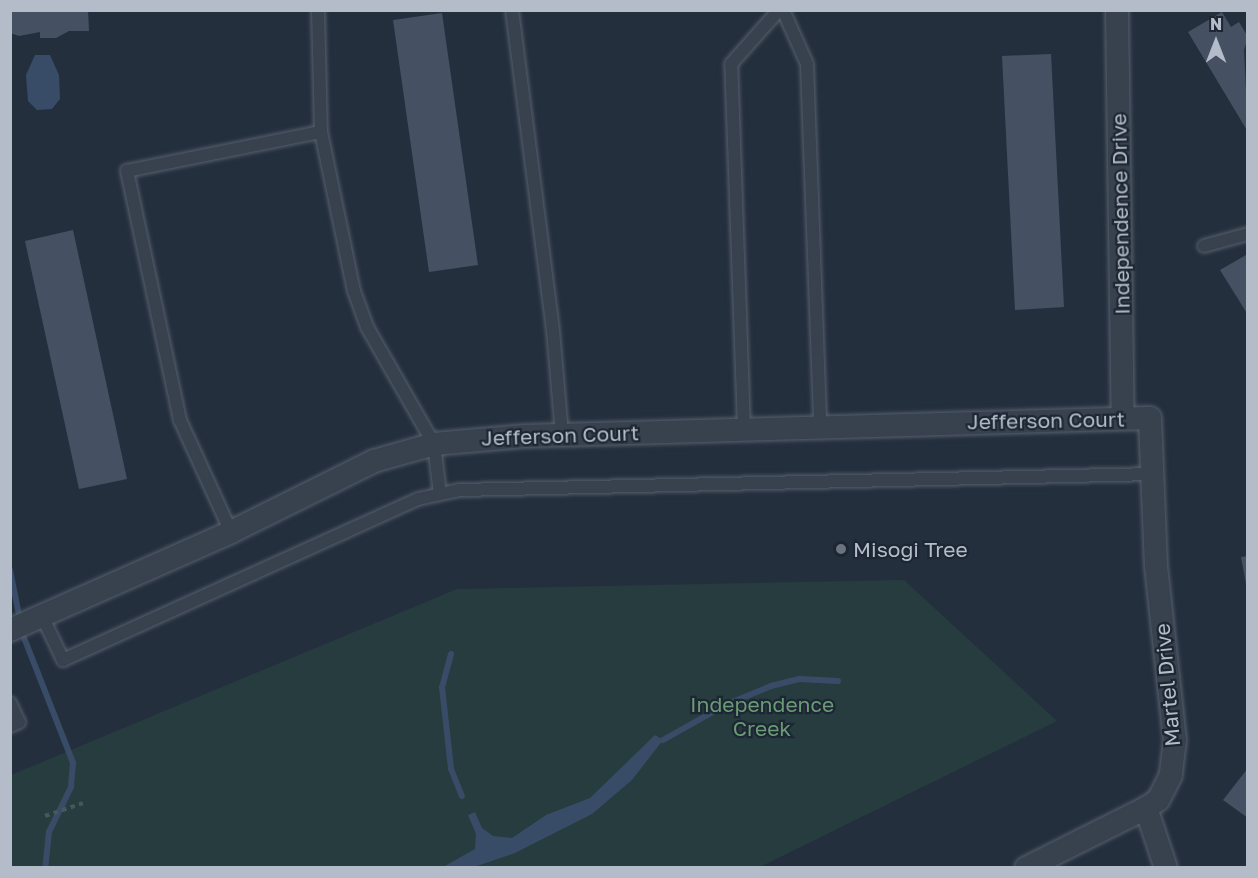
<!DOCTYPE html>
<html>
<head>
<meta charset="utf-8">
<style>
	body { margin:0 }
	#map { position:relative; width:1258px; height:878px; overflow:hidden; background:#242f3e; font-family:"Golos Text",sans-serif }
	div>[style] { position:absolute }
	.green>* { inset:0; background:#263c3f }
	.water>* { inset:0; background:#394c67 }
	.stream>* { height:6px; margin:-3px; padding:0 3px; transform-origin:3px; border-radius:3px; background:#394c67 }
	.building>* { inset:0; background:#455162 }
	.path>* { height:4px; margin-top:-2px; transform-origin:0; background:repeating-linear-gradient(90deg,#44595c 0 4.5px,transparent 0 9px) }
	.roads { filter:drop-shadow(0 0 2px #565f6c) drop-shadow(0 0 2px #565f6c) }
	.service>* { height:12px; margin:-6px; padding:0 6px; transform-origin:6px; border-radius:6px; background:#38414e }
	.minor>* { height:22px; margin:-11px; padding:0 11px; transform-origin:11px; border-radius:11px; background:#38414e }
	.dots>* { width:16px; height:16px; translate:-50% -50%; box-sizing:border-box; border:3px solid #1d2633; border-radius:50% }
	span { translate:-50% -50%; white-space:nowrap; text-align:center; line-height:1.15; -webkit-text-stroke:4.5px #1d2633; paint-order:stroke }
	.street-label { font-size:21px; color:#b4bcc9 }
	.poi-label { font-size:21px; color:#b4bcc9 }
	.left { translate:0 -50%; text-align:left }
	.park-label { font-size:21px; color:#6b9a76 }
	.frame { position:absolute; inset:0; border:12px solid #b4bcc9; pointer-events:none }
	.north { position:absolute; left:1186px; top:12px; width:60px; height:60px; -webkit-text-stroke:4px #1d2633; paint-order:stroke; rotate:0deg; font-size:16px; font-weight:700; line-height:24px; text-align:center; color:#b4bcc9 }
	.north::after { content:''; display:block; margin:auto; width:21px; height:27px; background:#b4bcc9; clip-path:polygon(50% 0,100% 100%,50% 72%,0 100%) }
</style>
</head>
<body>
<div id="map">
	<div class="green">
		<div style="clip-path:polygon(904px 580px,1057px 721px,760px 867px,11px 868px,11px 775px,457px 589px)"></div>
	</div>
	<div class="water">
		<div style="clip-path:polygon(35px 55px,50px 55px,59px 75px,60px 99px,52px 109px,37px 110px,28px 101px,26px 75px)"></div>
		<div style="clip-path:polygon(655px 735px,663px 740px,632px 780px,592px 814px,515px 853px,474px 867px,443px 867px,475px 849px,476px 834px,468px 815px,475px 812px,482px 828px,493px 836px,512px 838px,546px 815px,590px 798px)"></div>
	</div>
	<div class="stream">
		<div style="left:10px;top:570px;width:51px;rotate:78.7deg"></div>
		<div style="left:21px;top:630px;width:143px;rotate:68.6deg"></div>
		<div style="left:73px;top:763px;width:24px;rotate:95deg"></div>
		<div style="left:71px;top:787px;width:50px;rotate:116.1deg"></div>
		<div style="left:49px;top:832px;width:36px;rotate:96deg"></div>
		<div style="left:451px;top:654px;width:34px;rotate:105deg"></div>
		<div style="left:442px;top:687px;width:82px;rotate:83.7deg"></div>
		<div style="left:451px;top:769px;width:29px;rotate:68deg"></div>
		<div style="left:663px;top:740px;width:71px;rotate:-29.4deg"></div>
		<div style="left:725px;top:705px;width:50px;rotate:-22.4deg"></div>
		<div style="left:771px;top:686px;width:30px;rotate:-14deg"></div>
		<div style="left:800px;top:679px;width:38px;rotate:3deg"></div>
	</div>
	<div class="building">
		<div style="clip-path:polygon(10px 10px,88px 10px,89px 31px,69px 31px,56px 38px,40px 38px,40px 32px,19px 36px,10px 33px)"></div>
		<div style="clip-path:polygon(1222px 12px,1231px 27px,1239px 22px,1248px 37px,1244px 50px,1248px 132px,1188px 32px)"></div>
		<div style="clip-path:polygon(442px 13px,478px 265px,429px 272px,393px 20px)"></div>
		<div style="clip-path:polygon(1051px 54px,1064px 307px,1015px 310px,1002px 56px)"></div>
		<div style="clip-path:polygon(73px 230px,127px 479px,79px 489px,25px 241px)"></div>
		<div style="clip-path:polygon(1246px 255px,1248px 258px,1248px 315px,1220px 270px)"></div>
		<div style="clip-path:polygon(1248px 556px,1248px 584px,1246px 584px,1241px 557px)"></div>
		<div style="clip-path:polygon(1248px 768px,1248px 818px,1223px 800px)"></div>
	</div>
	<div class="path">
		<div style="left:45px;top:816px;width:40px;rotate:-18.9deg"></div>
	</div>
	<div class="roads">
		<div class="service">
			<div style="left:318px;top:10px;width:122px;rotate:88.6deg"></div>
			<div style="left:512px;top:10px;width:323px;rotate:82.7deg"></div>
			<div style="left:553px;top:330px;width:105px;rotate:85.1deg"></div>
			<div style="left:783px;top:10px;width:59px;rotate:66deg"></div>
			<div style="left:807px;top:64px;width:363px;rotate:87.9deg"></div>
			<div style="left:1204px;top:246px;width:46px;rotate:-15.3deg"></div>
			<div style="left:744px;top:429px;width:365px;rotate:-92deg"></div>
			<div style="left:731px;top:64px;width:72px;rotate:-48.4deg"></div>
			<div style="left:231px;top:532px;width:123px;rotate:-114.5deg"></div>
			<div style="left:180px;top:420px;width:255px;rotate:-102deg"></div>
			<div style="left:127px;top:171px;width:198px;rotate:-11.4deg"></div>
			<div style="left:321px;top:132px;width:162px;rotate:78.3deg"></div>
			<div style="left:354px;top:291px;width:38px;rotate:70deg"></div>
			<div style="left:367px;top:327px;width:135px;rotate:60.2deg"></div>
			<div style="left:434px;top:444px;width:50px;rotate:83.2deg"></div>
			<div style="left:42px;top:616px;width:49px;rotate:64.5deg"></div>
			<div style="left:63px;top:660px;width:390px;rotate:-24.4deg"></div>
			<div style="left:418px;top:499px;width:43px;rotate:-12.1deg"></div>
			<div style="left:460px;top:490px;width:693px;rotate:-1.32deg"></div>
			<div style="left:10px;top:703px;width:21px;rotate:65deg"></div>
			<div style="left:19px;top:722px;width:10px;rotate:156deg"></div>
		</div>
		<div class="minor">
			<div style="left:1117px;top:10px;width:408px;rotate:89.2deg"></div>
			<div style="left:10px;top:630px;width:242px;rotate:-23.9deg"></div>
			<div style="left:231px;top:532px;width:160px;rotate:-26.4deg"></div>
			<div style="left:374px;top:461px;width:62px;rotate:-15.8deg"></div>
			<div style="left:434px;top:444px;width:91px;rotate:-5deg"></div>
			<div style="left:525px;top:436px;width:625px;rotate:-1.65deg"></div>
			<div style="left:1150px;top:418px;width:148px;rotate:87.7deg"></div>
			<div style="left:1156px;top:566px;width:175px;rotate:83.8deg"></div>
			<div style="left:1175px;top:740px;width:35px;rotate:97deg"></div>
			<div style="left:1171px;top:775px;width:28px;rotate:117deg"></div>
			<div style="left:1158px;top:800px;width:14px;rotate:146deg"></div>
			<div style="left:1146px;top:808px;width:134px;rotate:153.4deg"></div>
			<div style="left:1146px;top:808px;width:63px;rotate:71.6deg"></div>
		</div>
	</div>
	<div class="dots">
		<div style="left:841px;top:549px;background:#6b7280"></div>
	</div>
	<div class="street-label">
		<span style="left:1120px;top:214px;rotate:-91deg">Independence Drive</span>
		<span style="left:1046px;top:420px;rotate:-1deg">Jefferson Court</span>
		<span style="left:560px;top:435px;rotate:-2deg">Jefferson Court</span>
		<span style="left:1167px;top:685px;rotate:-95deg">Martel Drive</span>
	</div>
	<div class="poi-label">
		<span class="left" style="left:853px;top:549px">Misogi Tree</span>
	</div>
	<div class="park-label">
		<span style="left:762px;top:716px">Independence<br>Creek</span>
	</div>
	<div class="frame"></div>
	<div class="north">N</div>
</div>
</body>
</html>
